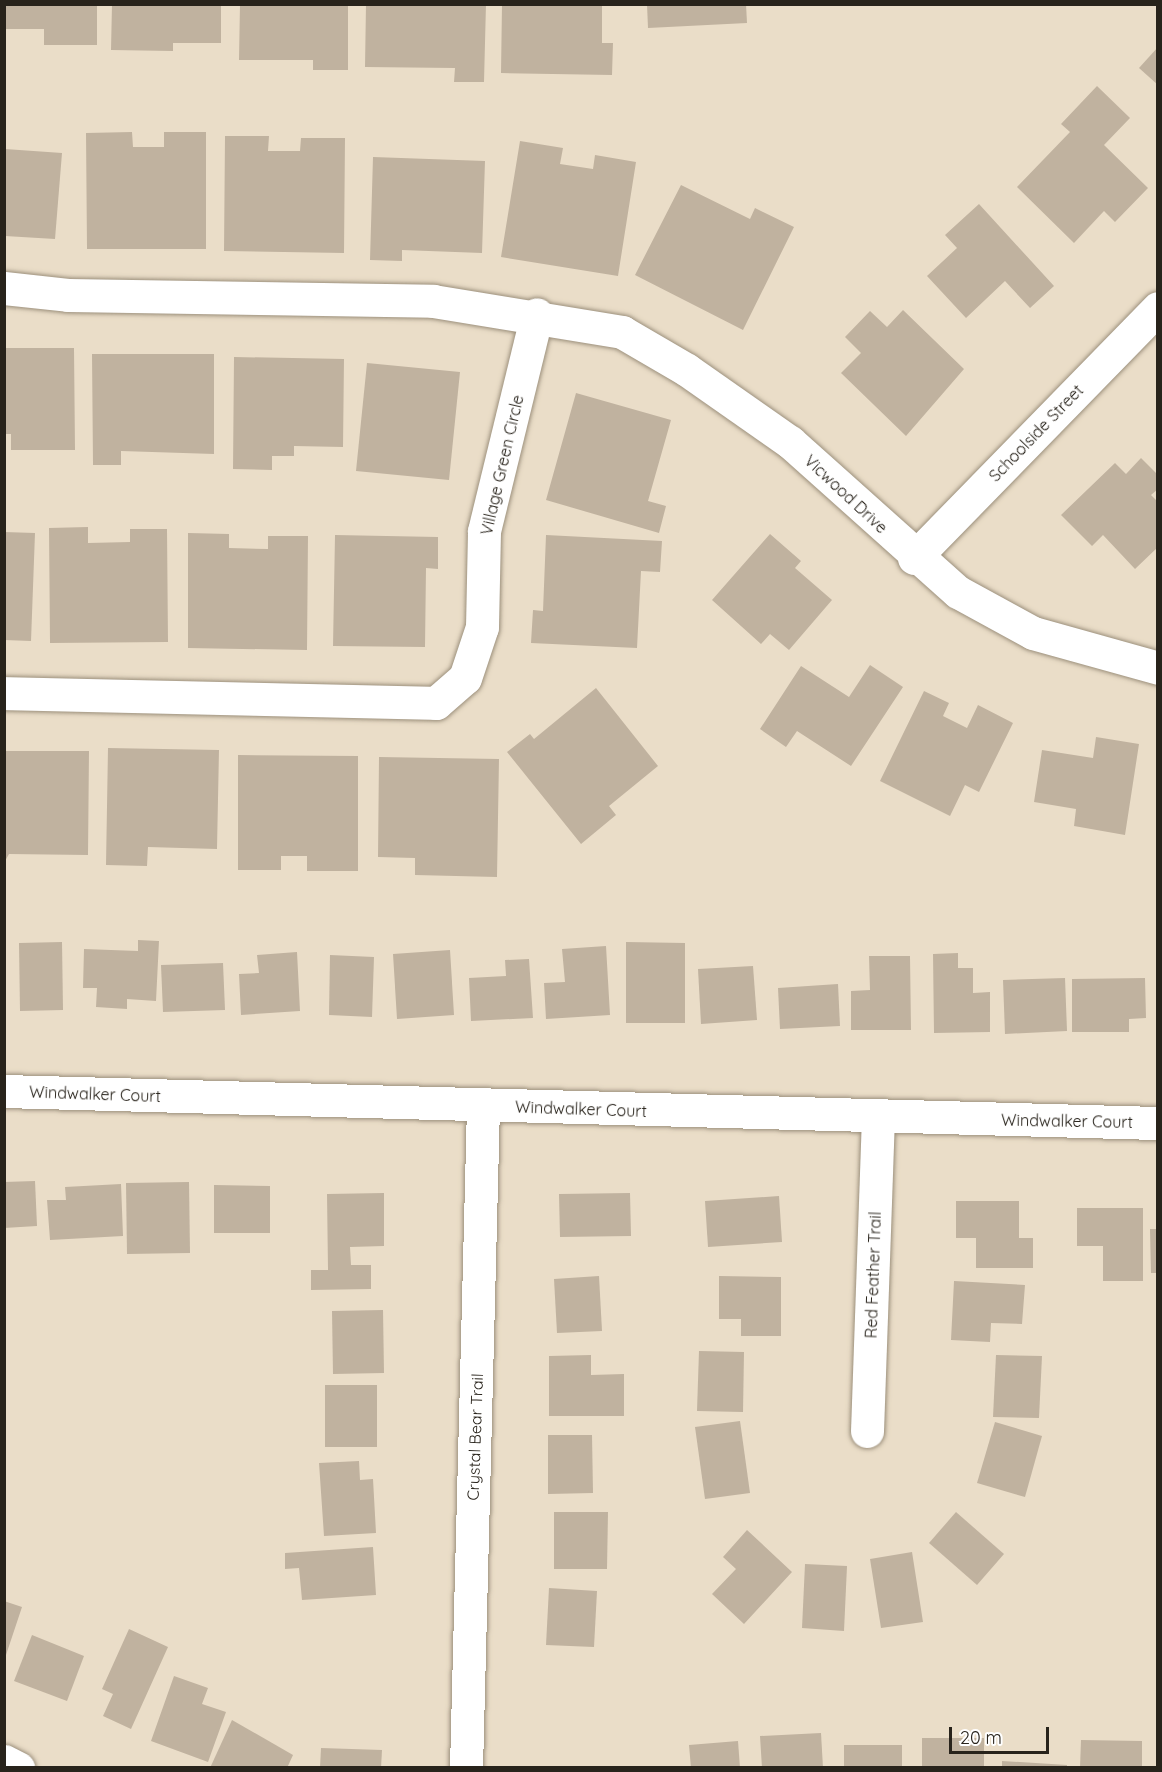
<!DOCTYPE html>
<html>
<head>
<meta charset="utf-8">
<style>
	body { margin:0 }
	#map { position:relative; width:1162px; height:1772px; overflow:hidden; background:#eaddc8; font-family:Quicksand,sans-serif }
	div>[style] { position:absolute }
	.building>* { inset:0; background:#c0b29f }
	.roads { filter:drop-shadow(0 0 2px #9c907c) drop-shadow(0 0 2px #9c907c) }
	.street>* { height:33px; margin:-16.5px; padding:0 16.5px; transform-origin:16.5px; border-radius:16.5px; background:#fff }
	span { translate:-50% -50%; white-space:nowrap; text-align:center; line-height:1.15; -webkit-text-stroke:4.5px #fff; paint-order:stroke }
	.street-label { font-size:16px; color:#28231b }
	.frame { position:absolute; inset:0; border:6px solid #28231b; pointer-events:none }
	.scale { position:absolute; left:949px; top:1727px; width:100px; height:27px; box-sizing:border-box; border:3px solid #28231b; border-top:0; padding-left:8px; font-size:18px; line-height:21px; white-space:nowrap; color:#28231b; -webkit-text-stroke:4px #fff; paint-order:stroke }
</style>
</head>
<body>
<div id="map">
	<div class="building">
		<div style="clip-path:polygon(4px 4px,97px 4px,97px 45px,44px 45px,44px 29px,4px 29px)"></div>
		<div style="clip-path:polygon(112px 4px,221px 4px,221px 43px,173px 43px,173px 51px,111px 50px)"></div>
		<div style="clip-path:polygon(240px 4px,348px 4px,348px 70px,313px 70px,313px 60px,239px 60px)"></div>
		<div style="clip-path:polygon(366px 4px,486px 4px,484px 82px,454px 82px,455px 68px,365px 67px)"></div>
		<div style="clip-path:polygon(502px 4px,602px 4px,602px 43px,613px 43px,612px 75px,501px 73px)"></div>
		<div style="clip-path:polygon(647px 4px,746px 4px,747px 23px,648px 28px)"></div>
		<div style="clip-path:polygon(1158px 47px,1158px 85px,1139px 68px)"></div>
		<div style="clip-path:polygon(1097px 86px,1130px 118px,1104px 145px,1148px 188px,1115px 222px,1104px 211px,1074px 243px,1017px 187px,1070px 132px,1061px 124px)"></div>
		<div style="clip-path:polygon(132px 132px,133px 147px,164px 147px,164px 132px,206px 132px,206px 249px,87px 249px,86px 133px)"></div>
		<div style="clip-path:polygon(225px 136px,269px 136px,268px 151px,300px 151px,301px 138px,345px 138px,344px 253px,224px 251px)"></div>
		<div style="clip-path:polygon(520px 141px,563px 148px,560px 164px,593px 169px,595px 155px,636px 162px,618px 276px,501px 257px)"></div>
		<div style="clip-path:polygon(5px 149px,62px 153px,55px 239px,5px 236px)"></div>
		<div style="clip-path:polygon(373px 157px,485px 161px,482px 253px,402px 250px,402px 261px,370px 260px)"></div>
		<div style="clip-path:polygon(681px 185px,750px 219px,755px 208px,794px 227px,743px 330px,635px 275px)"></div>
		<div style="clip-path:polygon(979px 204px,1054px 286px,1030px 308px,1005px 281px,966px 318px,927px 276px,957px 248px,945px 235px)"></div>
		<div style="clip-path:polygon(903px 310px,964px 369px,906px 436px,841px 373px,861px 353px,845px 337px,870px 311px,887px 327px)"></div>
		<div style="clip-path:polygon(5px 348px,74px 348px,75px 450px,11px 450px,11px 434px,5px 434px)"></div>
		<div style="clip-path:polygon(92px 354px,214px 354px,214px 454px,121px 451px,121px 465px,93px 465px)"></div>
		<div style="clip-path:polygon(234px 357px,344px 359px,343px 447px,294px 446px,294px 456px,272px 456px,272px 470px,233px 469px)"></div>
		<div style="clip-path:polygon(367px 363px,460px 372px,449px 480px,356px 471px)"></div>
		<div style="clip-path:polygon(576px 393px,671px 420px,648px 501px,666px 506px,659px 533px,546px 500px)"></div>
		<div style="clip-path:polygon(1141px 458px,1158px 475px,1158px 489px,1151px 495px,1158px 502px,1158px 547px,1135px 569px,1103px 535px,1092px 546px,1061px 515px,1115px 463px,1126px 474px)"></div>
		<div style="clip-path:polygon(88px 527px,88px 543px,130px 542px,130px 529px,167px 529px,168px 642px,50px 643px,49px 528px)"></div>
		<div style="clip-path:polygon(4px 532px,35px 533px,31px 641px,4px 640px)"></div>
		<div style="clip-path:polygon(188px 533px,229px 534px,229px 548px,268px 549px,268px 536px,308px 536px,307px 650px,188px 648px)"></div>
		<div style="clip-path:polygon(770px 534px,801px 561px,795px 568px,832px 600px,789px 650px,770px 634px,761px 644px,712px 600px)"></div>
		<div style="clip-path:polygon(335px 535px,438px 537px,438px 569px,426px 568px,425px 647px,333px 646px)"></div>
		<div style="clip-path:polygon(546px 535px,662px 541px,660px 572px,641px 571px,637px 648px,531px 643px,533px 610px,543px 611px)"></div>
		<div style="clip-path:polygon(870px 665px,903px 687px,851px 766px,797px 731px,786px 747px,760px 729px,801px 666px,849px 697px)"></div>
		<div style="clip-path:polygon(596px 688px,658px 766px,609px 806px,616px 815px,581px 844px,507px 752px,530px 734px,534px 739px)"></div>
		<div style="clip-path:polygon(924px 691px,949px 703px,943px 716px,967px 728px,978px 705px,1013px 723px,979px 792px,965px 785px,950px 816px,880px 781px)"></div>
		<div style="clip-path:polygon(1096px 737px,1139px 744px,1125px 835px,1074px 826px,1076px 809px,1034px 802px,1042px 750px,1093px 758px)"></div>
		<div style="clip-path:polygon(108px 748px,219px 750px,217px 849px,148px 847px,147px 866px,106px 865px)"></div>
		<div style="clip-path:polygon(4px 751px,89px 751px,88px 855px,9px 854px,4px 863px)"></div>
		<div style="clip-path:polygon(238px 755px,358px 756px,358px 871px,307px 871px,307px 856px,281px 856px,281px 870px,238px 870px)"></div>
		<div style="clip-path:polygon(379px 757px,499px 759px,497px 877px,415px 875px,415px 858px,378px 857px)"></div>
		<div style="clip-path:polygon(138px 940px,159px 941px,156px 1001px,127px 999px,127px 1009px,96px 1007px,97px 988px,83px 988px,84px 949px,138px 951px)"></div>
		<div style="clip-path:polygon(62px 942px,63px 1010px,20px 1011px,19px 943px)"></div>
		<div style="clip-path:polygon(626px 942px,685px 943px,685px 1023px,626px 1023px)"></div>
		<div style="clip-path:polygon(606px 946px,610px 1015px,546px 1019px,544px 983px,565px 982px,562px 949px)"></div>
		<div style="clip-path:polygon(450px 950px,454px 1015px,397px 1019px,393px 954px)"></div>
		<div style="clip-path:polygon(297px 952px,300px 1011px,241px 1015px,239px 974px,259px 973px,257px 955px)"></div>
		<div style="clip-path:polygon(958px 953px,958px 968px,973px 968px,973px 993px,990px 992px,990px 1032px,934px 1033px,933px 954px)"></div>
		<div style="clip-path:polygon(330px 955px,374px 957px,372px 1017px,329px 1015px)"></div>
		<div style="clip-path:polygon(869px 956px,910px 956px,911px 1030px,851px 1030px,851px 991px,870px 990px)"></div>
		<div style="clip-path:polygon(529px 959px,533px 1018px,471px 1021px,469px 978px,506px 976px,505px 960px)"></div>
		<div style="clip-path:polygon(223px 963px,225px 1010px,163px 1012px,161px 965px)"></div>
		<div style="clip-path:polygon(753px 966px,757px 1020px,701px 1024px,698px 969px)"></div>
		<div style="clip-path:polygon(1065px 978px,1067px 1031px,1005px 1034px,1003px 980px)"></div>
		<div style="clip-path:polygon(1145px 978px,1146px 1018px,1129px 1019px,1129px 1032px,1072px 1032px,1072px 979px)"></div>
		<div style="clip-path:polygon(838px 984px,840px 1026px,780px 1029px,778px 988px)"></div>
		<div style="clip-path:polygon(35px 1181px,37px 1226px,4px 1228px,4px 1182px)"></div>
		<div style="clip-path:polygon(189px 1182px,190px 1253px,127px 1254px,126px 1183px)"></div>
		<div style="clip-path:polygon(121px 1184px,123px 1236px,50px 1240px,47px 1200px,66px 1200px,65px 1187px)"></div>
		<div style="clip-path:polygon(214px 1185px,270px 1186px,270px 1233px,214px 1233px)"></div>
		<div style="clip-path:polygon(384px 1193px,384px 1246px,350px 1247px,351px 1265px,371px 1265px,371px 1289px,311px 1290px,311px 1270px,328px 1270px,327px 1194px)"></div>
		<div style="clip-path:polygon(630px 1193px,631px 1236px,560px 1237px,559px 1194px)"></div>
		<div style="clip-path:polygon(779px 1196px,782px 1242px,708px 1247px,705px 1201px)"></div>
		<div style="clip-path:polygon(956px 1201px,1019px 1201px,1019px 1238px,1033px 1238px,1033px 1268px,976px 1268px,976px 1238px,956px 1238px)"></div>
		<div style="clip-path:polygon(1077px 1208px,1143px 1208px,1143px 1281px,1103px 1281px,1103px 1246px,1077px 1246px)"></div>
		<div style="clip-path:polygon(1150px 1229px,1158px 1229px,1158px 1273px,1151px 1273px)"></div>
		<div style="clip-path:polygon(599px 1276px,602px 1331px,557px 1333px,554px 1279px)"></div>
		<div style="clip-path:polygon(719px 1276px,781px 1277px,781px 1336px,741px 1336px,741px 1319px,719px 1319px)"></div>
		<div style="clip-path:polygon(954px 1281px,1025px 1285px,1022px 1324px,991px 1323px,990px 1342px,951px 1340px)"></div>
		<div style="clip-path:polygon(383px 1310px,384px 1373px,333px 1374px,332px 1311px)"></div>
		<div style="clip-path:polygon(699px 1351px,744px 1352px,743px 1412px,697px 1411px)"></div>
		<div style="clip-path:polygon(591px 1355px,591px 1375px,624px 1374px,624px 1416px,549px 1416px,549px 1356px)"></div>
		<div style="clip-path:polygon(996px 1355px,1042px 1356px,1039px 1418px,993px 1417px)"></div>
		<div style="clip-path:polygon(325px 1385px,377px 1385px,377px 1447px,325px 1447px)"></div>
		<div style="clip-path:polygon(740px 1421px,750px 1493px,705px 1499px,695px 1427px)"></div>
		<div style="clip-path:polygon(995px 1422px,1042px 1436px,1025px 1497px,977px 1483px)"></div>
		<div style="clip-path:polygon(548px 1435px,592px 1435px,593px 1493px,548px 1494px)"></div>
		<div style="clip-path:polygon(359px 1461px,360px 1480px,373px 1479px,376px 1533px,324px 1536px,319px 1463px)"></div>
		<div style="clip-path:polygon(554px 1512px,608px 1512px,607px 1569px,554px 1569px)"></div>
		<div style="clip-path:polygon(956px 1512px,1004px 1554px,977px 1585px,929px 1543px)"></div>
		<div style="clip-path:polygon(747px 1530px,792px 1572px,744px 1624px,712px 1594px,736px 1569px,723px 1557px)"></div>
		<div style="clip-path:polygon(373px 1547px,376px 1595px,302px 1600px,299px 1568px,285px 1569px,285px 1553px)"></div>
		<div style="clip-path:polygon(912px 1552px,923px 1622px,881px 1628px,870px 1559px)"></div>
		<div style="clip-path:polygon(805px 1564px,847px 1566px,844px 1631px,802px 1628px)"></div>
		<div style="clip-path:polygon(549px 1588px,597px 1591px,594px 1647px,546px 1645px)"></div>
		<div style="clip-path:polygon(4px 1601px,22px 1607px,5px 1658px,4px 1658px)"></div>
		<div style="clip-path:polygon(129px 1629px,168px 1647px,131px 1729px,103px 1716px,113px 1694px,102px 1689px)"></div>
		<div style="clip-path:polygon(32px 1635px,84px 1656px,67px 1701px,14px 1681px)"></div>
		<div style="clip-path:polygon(174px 1676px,208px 1688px,202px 1704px,226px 1712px,208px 1762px,151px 1741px)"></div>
		<div style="clip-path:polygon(232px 1720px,293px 1755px,287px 1768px,210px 1768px)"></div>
		<div style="clip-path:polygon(821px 1733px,823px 1768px,762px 1768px,760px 1736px)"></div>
		<div style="clip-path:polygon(922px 1738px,984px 1738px,984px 1768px,922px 1768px)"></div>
		<div style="clip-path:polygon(1081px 1740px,1142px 1741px,1142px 1768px,1080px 1768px)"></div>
		<div style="clip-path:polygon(738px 1741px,740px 1768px,691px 1768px,689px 1745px)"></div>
		<div style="clip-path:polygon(844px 1745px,902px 1745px,902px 1768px,844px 1768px)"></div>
		<div style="clip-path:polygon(321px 1748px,382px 1750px,381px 1768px,320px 1768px)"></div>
		<div style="clip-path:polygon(1002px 1761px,1067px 1765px,1067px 1768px,1002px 1768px)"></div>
	</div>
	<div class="roads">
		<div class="street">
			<div style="left:4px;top:288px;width:64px;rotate:6.2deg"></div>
			<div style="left:68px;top:295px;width:365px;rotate:0.9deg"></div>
			<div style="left:433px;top:301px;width:192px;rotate:9.3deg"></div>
			<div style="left:622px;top:332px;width:75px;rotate:30.3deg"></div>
			<div style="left:687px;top:370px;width:126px;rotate:35deg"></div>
			<div style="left:790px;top:442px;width:225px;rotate:41.8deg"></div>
			<div style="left:958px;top:592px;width:85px;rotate:28.7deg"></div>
			<div style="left:1033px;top:633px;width:130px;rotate:15.6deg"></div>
			<div style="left:914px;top:558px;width:349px;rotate:-45.7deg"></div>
			<div style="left:4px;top:693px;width:432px;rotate:1.3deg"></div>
			<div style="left:436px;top:703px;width:38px;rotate:-41deg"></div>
			<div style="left:465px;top:678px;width:54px;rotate:-71.6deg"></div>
			<div style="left:482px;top:627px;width:96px;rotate:-88.8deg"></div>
			<div style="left:484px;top:531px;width:223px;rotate:-76.3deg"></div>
			<div style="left:4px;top:1091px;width:1154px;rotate:1.59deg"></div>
			<div style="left:867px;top:1431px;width:313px;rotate:-88deg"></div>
			<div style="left:4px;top:1761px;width:16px;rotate:27deg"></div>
			<div style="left:466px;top:1768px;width:662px;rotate:-88.53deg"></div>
		</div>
	</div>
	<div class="street-label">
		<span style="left:1036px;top:433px;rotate:-46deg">Schoolside Street</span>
		<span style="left:502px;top:465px;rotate:-77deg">Village Green Circle</span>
		<span style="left:846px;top:494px;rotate:43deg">Vicwood Drive</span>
		<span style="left:95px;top:1094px;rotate:2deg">Windwalker Court</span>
		<span style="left:581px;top:1109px;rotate:2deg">Windwalker Court</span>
		<span style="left:1067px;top:1121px;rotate:1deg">Windwalker Court</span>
		<span style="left:873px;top:1275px;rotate:-88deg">Red Feather Trail</span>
		<span style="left:475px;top:1437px;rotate:-88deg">Crystal Bear Trail</span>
	</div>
	<div class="frame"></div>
	<div class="scale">20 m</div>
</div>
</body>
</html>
